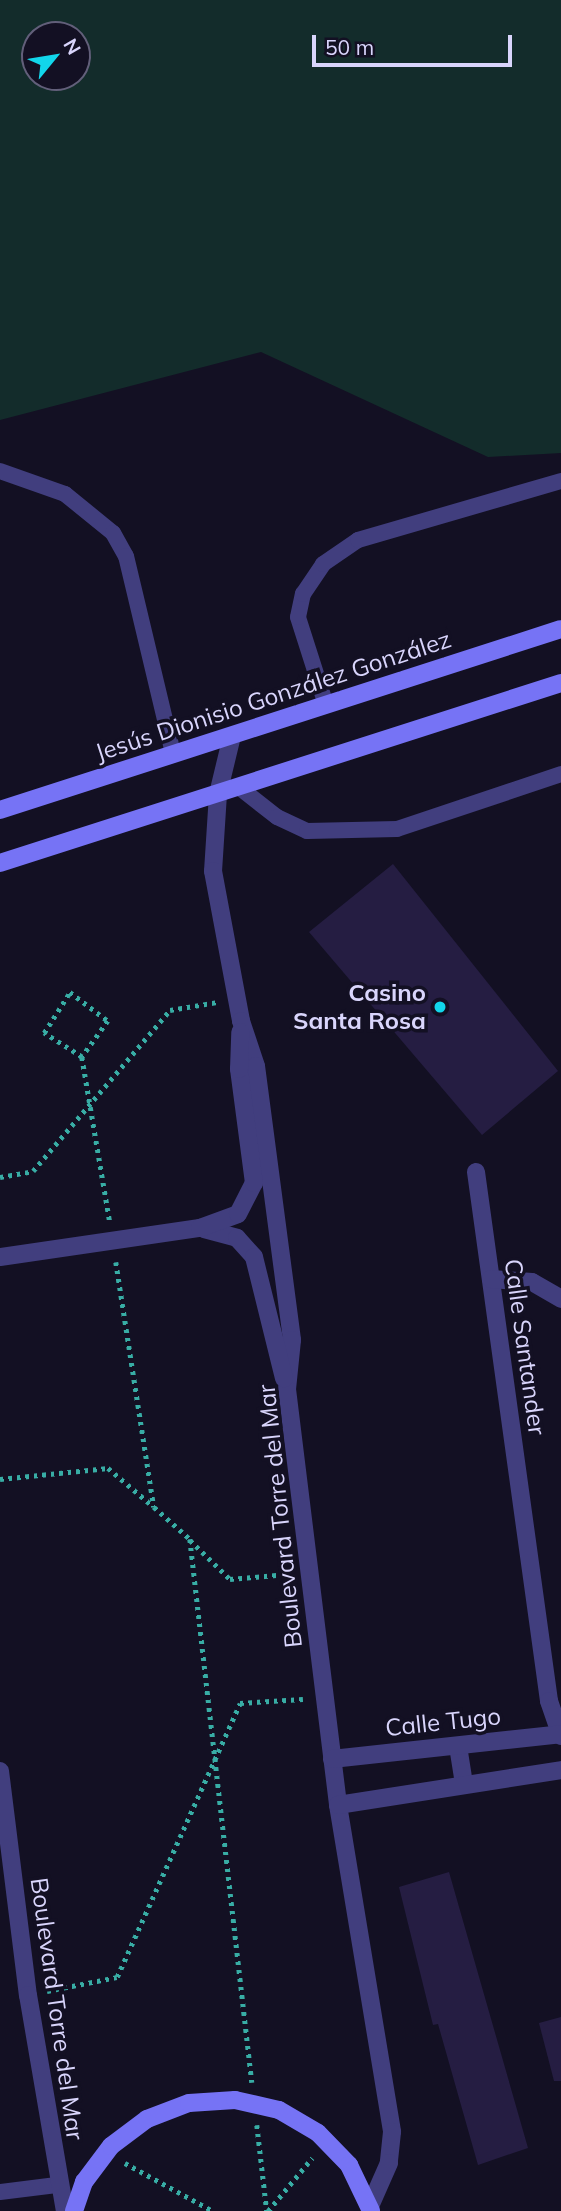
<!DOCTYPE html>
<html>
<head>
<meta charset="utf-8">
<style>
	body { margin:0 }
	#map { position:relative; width:561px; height:2211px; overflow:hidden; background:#131023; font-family:Mulish,sans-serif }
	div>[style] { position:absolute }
	.green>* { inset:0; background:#132c2b }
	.building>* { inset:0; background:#251d42 }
	.path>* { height:4.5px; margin-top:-2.25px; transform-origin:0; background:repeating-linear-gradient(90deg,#38ada5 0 3.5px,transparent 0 8.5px) }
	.lane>* { height:16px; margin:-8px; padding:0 8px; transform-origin:8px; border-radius:8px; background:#413e7e }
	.street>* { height:18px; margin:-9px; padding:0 9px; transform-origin:9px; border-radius:9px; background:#413e7e }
	.secondary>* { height:18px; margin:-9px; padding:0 9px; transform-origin:9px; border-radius:9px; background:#7673f5 }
	.dots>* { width:19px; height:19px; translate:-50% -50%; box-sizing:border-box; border:4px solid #131023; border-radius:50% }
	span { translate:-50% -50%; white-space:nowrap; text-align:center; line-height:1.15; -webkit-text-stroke:7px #131023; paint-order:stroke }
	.street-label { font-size:24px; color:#d9d5fc }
	.poi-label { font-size:24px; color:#d9d5fc; font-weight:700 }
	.right { translate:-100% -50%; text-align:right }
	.north { position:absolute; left:21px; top:21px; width:70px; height:70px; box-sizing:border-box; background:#131023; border:2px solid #625f7a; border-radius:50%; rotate:60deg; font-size:19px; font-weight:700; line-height:28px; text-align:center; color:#d9d5fc }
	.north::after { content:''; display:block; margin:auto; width:24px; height:32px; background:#12d6eb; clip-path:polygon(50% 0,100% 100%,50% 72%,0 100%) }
	.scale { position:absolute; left:312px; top:35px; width:200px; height:32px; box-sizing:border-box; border:4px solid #d9d5fc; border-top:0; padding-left:9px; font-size:21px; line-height:24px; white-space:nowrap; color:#d9d5fc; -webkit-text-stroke:5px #131023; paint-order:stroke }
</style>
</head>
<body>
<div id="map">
	<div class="green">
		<div style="clip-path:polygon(evenodd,0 0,561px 0,561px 453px,488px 457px,261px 352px,0 420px,0 0,77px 35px,77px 77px,35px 77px,35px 35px,77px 35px)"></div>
	</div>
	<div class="building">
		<div style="clip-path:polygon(393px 864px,558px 1071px,482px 1135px,309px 932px)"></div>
		<div style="clip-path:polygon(449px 1872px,528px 2148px,478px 2165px,438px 2024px,433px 2025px,399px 1887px)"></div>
		<div style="clip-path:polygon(561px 2017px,561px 2081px,554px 2081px,539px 2023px)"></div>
	</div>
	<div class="path">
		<div style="left:82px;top:1057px;width:45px;rotate:-147.7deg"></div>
		<div style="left:44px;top:1033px;width:49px;rotate:-57.6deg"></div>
		<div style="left:70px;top:992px;width:48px;rotate:37.3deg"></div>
		<div style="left:108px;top:1021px;width:44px;rotate:125.8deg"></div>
		<div style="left:82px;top:1057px;width:167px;rotate:80.4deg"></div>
		<div style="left:0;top:1177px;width:34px;rotate:-10deg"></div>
		<div style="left:33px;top:1171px;width:211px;rotate:-49.6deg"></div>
		<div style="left:170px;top:1010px;width:49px;rotate:-9.5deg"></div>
		<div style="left:116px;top:1262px;width:248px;rotate:81.2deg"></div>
		<div style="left:154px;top:1507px;width:48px;rotate:41.6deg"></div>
		<div style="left:190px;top:1539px;width:547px;rotate:83.49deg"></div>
		<div style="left:0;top:1479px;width:109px;rotate:-5.8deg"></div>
		<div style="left:108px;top:1468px;width:60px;rotate:40.3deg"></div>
		<div style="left:190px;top:1540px;width:56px;rotate:44.3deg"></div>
		<div style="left:230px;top:1579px;width:58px;rotate:-4.9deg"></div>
		<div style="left:47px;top:1991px;width:71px;rotate:-11.3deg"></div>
		<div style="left:117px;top:1977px;width:300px;rotate:-65.8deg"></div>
		<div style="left:240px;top:1703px;width:63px;rotate:-3.6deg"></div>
		<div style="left:257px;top:2125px;width:87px;rotate:83.4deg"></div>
		<div style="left:125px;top:2163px;width:100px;rotate:28.6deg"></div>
		<div style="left:268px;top:2211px;width:69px;rotate:-50.3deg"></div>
	</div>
	<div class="lane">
		<div style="left:0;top:471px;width:69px;rotate:19.5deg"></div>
		<div style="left:65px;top:494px;width:62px;rotate:39.1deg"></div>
		<div style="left:113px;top:533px;width:26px;rotate:61deg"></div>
		<div style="left:126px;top:556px;width:204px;rotate:76.6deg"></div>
		<div style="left:326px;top:705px;width:92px;rotate:-107.7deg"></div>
		<div style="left:298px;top:617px;width:24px;rotate:-78deg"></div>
		<div style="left:303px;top:594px;width:36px;rotate:-56deg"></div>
		<div style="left:323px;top:564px;width:42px;rotate:-34.4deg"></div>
		<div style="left:358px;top:540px;width:211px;rotate:-16.2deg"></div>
		<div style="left:240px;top:788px;width:47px;rotate:38.1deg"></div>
		<div style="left:277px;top:817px;width:33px;rotate:25deg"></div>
		<div style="left:307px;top:831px;width:90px;rotate:-1.3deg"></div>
		<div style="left:397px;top:829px;width:173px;rotate:-18.5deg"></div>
		<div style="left:0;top:2192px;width:57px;rotate:-7deg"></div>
	</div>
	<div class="street">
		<div style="left:232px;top:736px;width:60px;rotate:103.6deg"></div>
		<div style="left:218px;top:794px;width:77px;rotate:93.7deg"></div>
		<div style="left:213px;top:871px;width:153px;rotate:79.4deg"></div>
		<div style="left:241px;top:1021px;width:47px;rotate:71.6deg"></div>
		<div style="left:256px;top:1066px;width:276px;rotate:82.5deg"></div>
		<div style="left:292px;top:1340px;width:49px;rotate:95.8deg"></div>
		<div style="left:287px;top:1389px;width:419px;rotate:83deg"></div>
		<div style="left:338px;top:1805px;width:331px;rotate:80.6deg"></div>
		<div style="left:392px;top:2132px;width:31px;rotate:96deg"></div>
		<div style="left:389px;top:2163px;width:47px;rotate:113.8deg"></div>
		<div style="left:476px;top:1172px;width:534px;rotate:82.14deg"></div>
		<div style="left:549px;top:1701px;width:37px;rotate:71deg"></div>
		<div style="left:204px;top:1229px;width:34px;rotate:15deg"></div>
		<div style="left:237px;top:1238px;width:25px;rotate:48deg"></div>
		<div style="left:254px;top:1257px;width:125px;rotate:76.1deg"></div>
		<div style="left:0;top:1257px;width:202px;rotate:-8.3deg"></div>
		<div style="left:200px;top:1228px;width:40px;rotate:-20.2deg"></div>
		<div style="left:238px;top:1214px;width:35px;rotate:-63deg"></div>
		<div style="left:254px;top:1183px;width:115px;rotate:-97.5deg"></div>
		<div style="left:239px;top:1069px;width:37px;rotate:-88deg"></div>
		<div style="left:491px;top:1279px;width:41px;rotate:4.2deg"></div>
		<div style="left:532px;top:1282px;width:34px;rotate:30deg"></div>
		<div style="left:458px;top:1746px;width:39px;rotate:81deg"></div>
		<div style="left:332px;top:1759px;width:230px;rotate:-6.2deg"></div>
		<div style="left:0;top:1771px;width:226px;rotate:82.9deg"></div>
		<div style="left:28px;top:1995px;width:219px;rotate:80.3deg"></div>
		<div style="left:338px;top:1805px;width:226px;rotate:-8.9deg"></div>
	</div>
	<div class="secondary">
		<div style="left:0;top:810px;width:589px;rotate:-17.88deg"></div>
		<div style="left:0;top:863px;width:589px;rotate:-17.79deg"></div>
		<div style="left:74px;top:2211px;width:31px;rotate:-71deg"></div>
		<div style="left:84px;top:2182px;width:45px;rotate:-53.1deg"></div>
		<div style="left:111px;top:2146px;width:45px;rotate:-36.9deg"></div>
		<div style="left:147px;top:2119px;width:45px;rotate:-20.9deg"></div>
		<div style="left:189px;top:2103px;width:46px;rotate:-3.7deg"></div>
		<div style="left:235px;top:2100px;width:45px;rotate:12.8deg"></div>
		<div style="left:279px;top:2110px;width:45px;rotate:30.5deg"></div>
		<div style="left:318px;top:2133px;width:45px;rotate:45.9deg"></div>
		<div style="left:349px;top:2165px;width:51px;rotate:64.4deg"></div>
	</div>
	<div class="dots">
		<div style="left:440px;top:1007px;background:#12d6eb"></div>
	</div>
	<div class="street-label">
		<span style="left:273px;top:696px;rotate:-18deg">Jesús Dionisio González González</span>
		<span style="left:525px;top:1347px;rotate:82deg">Calle Santander</span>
		<span style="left:280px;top:1516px;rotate:-96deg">Boulevard Torre del Mar</span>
		<span style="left:443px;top:1722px;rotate:-6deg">Calle Tugo</span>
		<span style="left:57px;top:2009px;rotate:82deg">Boulevard Torre del Mar</span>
	</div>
	<div class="poi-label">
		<span class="right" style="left:426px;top:1007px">Casino<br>Santa Rosa</span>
	</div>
	<div class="north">N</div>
	<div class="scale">50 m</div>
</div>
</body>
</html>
